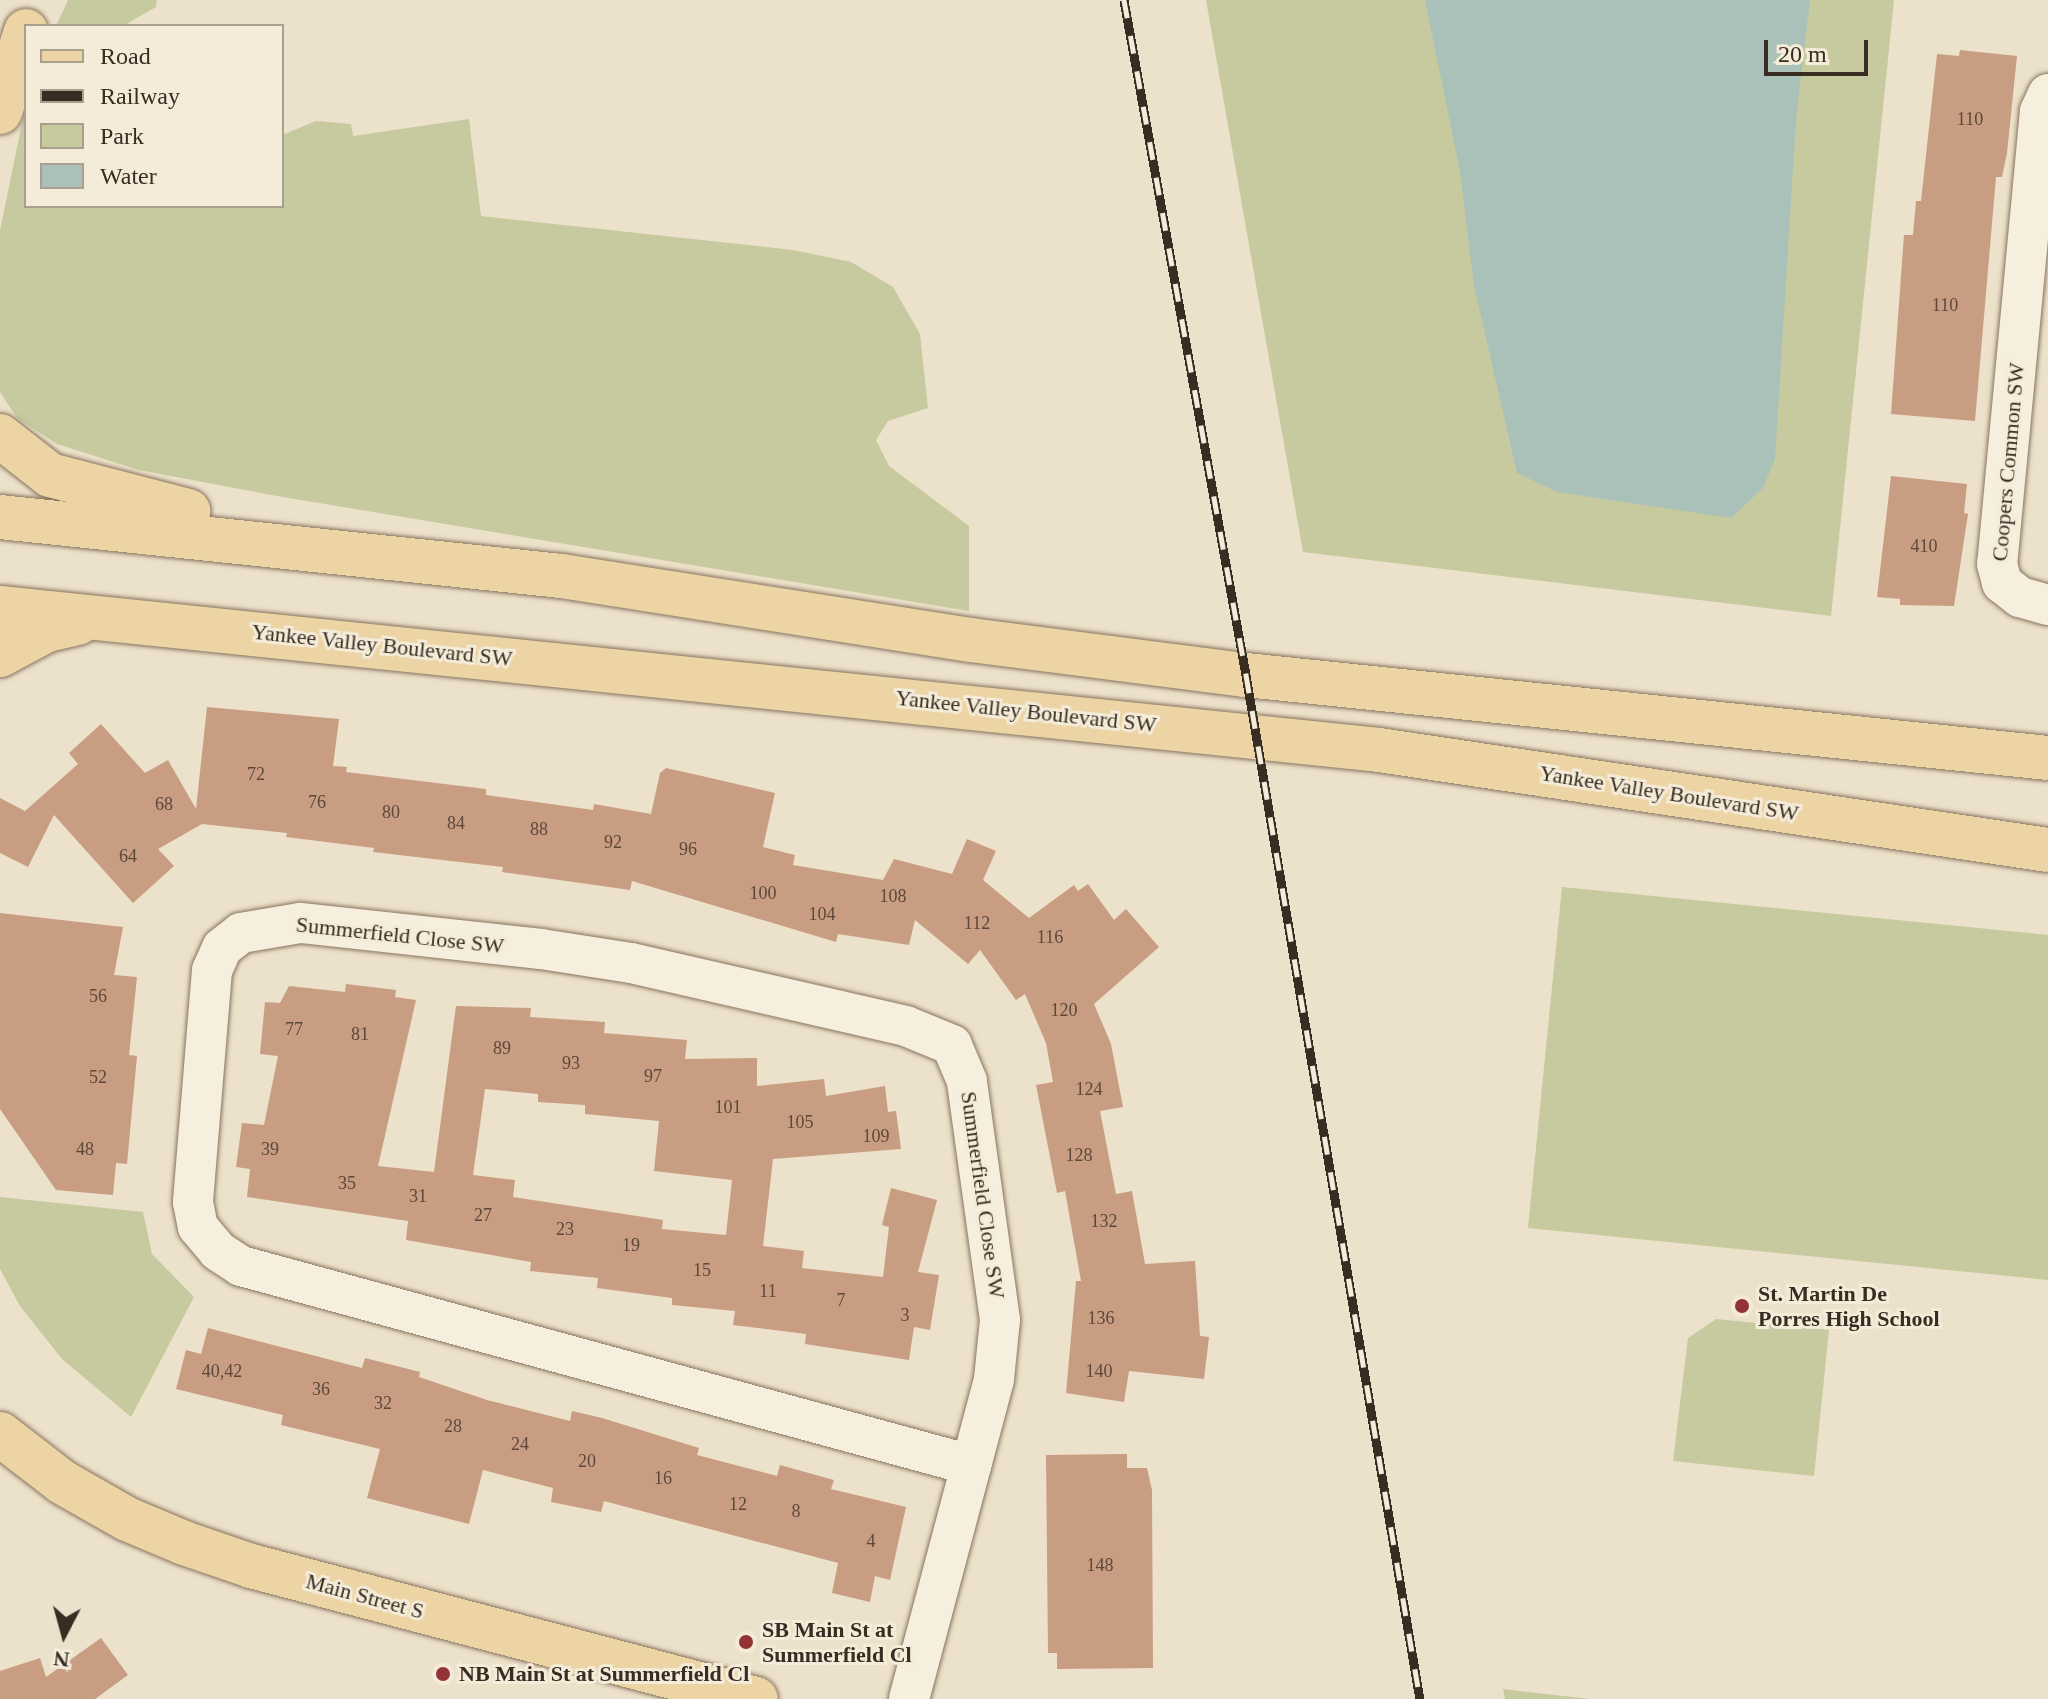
<!DOCTYPE html>
<html>
<head>
<meta charset="utf-8">
<style>
	body { margin:0 }
	#map { position:relative; width:2048px; height:1699px; overflow:hidden; background:#ece1ca; font-family:Georgia,serif }
	div>[style] { position:absolute }
	.green>* { inset:0; background:#c6ca9e }
	.water>* { inset:0; background:#aac1ba }
	.building>* { inset:0; background:#c89d82 }
	.roads { filter:drop-shadow(0 0 2px #88745f) drop-shadow(0 0 2px #88745f) }
	.minor>* { height:40px; margin:-20px; padding:0 20px; transform-origin:20px; border-radius:20px; background:#f7efdd }
	.major>* { height:44px; margin:-22px; padding:0 22px; transform-origin:22px; border-radius:22px; background:#ecd4a5 }
	.rail>* { height:9px; margin-top:-4.5px; transform-origin:0; background:repeating-linear-gradient(90deg,#f4ebd9 0 18px,#392c22 0 36px); box-sizing:border-box; border-block:2px solid #392c22 }
	.dots>* { width:22px; height:22px; translate:-50% -50%; box-sizing:border-box; border:4px solid #f4ebd9; border-radius:50% }
	span { translate:-50% -50%; white-space:nowrap; text-align:center; line-height:1.15; -webkit-text-stroke:6px #f4ebd9; paint-order:stroke }
	.number-label { font-size:18px; color:#5d483a }
	.number-label span { -webkit-text-stroke-width:0 }
	.street-label { font-size:22px; color:#392c22 }
	.poi-label { font-size:22px; color:#392c22; font-weight:700 }
	.left { translate:0 -50%; text-align:left }
	.legend { position:absolute; left:24px; top:24px; width:260px; height:184px; box-sizing:border-box; background:#f4ebd9; border:2px solid #a99f90; margin:0; padding:10px 14px; list-style:none; font-size:24px; color:#392c22 }
	.legend li { display:flex; align-items:center; gap:16px; height:40px }
	.legend b { width:40px; border:2px solid #a99f90 }
	.north { position:absolute; left:24px; top:1595px; width:80px; height:80px; -webkit-text-stroke:6px #f4ebd9; paint-order:stroke; rotate:186deg; font-size:22px; font-weight:700; line-height:32px; text-align:center; color:#392c22 }
	.north::after { content:''; display:block; margin:auto; width:28px; height:36px; background:#392c22; clip-path:polygon(50% 0,100% 100%,50% 72%,0 100%) }
	.scale { position:absolute; left:1764px; top:40px; width:104px; height:36px; box-sizing:border-box; border:4px solid #392c22; border-top:0; padding-left:10px; font-size:24px; line-height:28px; white-space:nowrap; color:#392c22; -webkit-text-stroke:6px #f4ebd9; paint-order:stroke }
</style>
</head>
<body>
<div id="map">
	<div class="green">
		<div style="clip-path:polygon(68px 0,157px 0,156px 7px,123px 26px,56px 26px)"></div>
		<div style="clip-path:polygon(1206px 0,1894px 0,1831px 616px,1303px 552px)"></div>
		<div style="clip-path:polygon(26px 103px,26px 206px,282px 206px,282px 135px,316px 121px,351px 124px,353px 136px,469px 119px,481px 216px,793px 250px,851px 262px,893px 287px,920px 334px,928px 408px,888px 421px,876px 440px,889px 466px,969px 526px,969px 611px,277px 496px,139px 470px,57px 444px,17px 418px,0 392px,0 231px)"></div>
		<div style="clip-path:polygon(1562px 887px,2048px 935px,2048px 1280px,1528px 1228px)"></div>
		<div style="clip-path:polygon(0 1197px,143px 1212px,152px 1254px,194px 1297px,131px 1417px,62px 1359px,20px 1306px,0 1269px)"></div>
		<div style="clip-path:polygon(1716px 1319px,1829px 1330px,1814px 1476px,1673px 1461px,1688px 1338px)"></div>
		<div style="clip-path:polygon(1503px 1689px,1590px 1699px,1505px 1699px)"></div>
	</div>
	<div class="water">
		<div style="clip-path:polygon(1425px 0,1810px 0,1796px 119px,1775px 459px,1763px 488px,1731px 518px,1557px 492px,1517px 473px,1474px 286px,1460px 172px)"></div>
	</div>
	<div class="building">
		<div style="clip-path:polygon(1960px 50px,2017px 56px,2007px 153px,2002px 177px,1996px 177px,1975px 421px,1891px 414px,1904px 235px,1913px 235px,1916px 201px,1921px 201px,1937px 54px,1959px 56px)"></div>
		<div style="clip-path:polygon(1891px 476px,1967px 484px,1964px 513px,1968px 514px,1954px 606px,1900px 605px,1900px 599px,1877px 597px)"></div>
		<div style="clip-path:polygon(207px 707px,339px 719px,333px 766px,347px 767px,346px 772px,486px 789px,486px 795px,593px 810px,594px 804px,651px 814px,660px 773px,666px 768px,702px 776px,775px 793px,763px 847px,795px 855px,793px 865px,883px 880px,894px 859px,952px 874px,967px 839px,996px 851px,983px 880px,1029px 918px,1074px 885px,1078px 891px,1088px 884px,1114px 920px,1126px 909px,1159px 947px,1094px 1004px,1111px 1044px,1123px 1107px,1100px 1111px,1116px 1194px,1132px 1191px,1145px 1264px,1195px 1261px,1200px 1336px,1209px 1337px,1204px 1379px,1129px 1371px,1124px 1402px,1066px 1393px,1076px 1281px,1081px 1281px,1065px 1191px,1057px 1193px,1036px 1085px,1053px 1082px,1046px 1043px,1025px 994px,1016px 1000px,980px 950px,968px 964px,915px 920px,909px 945px,838px 934px,836px 942px,632px 881px,630px 890px,502px 872px,503px 867px,373px 852px,374px 848px,286px 837px,287px 833px,202px 824px,158px 849px,174px 866px,133px 903px,54px 815px,28px 867px,0 853px,0 798px,25px 811px,78px 764px,69px 753px,101px 724px,145px 773px,168px 760px,196px 809px)"></div>
		<div style="clip-path:polygon(0 913px,123px 927px,114px 975px,137px 977px,129px 1055px,137px 1056px,127px 1164px,116px 1163px,113px 1195px,56px 1190px,0 1109px)"></div>
		<div style="clip-path:polygon(evenodd,346px 984px,396px 990px,395px 997px,416px 1000px,378px 1166px,434px 1172px,456px 1006px,531px 1008px,530px 1017px,605px 1022px,604px 1033px,687px 1040px,685px 1059px,757px 1058px,757px 1086px,824px 1079px,826px 1096px,885px 1086px,888px 1112px,896px 1111px,901px 1149px,773px 1159px,763px 1246px,804px 1251px,802px 1268px,883px 1277px,889px 1227px,882px 1225px,891px 1188px,937px 1200px,918px 1272px,939px 1275px,930px 1330px,914px 1327px,909px 1360px,805px 1344px,806px 1334px,733px 1325px,735px 1311px,672px 1305px,672px 1298px,597px 1288px,598px 1278px,530px 1271px,531px 1262px,406px 1240px,408px 1221px,247px 1197px,250px 1169px,236px 1167px,242px 1123px,264px 1125px,278px 1056px,260px 1054px,265px 1002px,280px 1003px,289px 986px,345px 992px,346px 984px,485px 1089px,538px 1094px,538px 1102px,585px 1105px,585px 1114px,659px 1121px,654px 1171px,732px 1180px,726px 1235px,662px 1229px,663px 1220px,513px 1197px,515px 1180px,473px 1175px,485px 1089px)"></div>
		<div style="clip-path:polygon(208px 1328px,362px 1368px,365px 1358px,420px 1372px,419px 1377px,487px 1400px,570px 1421px,572px 1411px,602px 1418px,699px 1448px,697px 1455px,777px 1476px,780px 1465px,834px 1480px,831px 1489px,906px 1507px,890px 1580px,875px 1576px,870px 1602px,832px 1593px,838px 1563px,604px 1501px,601px 1512px,551px 1502px,553px 1488px,483px 1470px,469px 1524px,367px 1498px,380px 1449px,281px 1425px,283px 1415px,176px 1389px,186px 1350px,201px 1354px)"></div>
		<div style="clip-path:polygon(1127px 1454px,1127px 1468px,1147px 1468px,1152px 1490px,1153px 1668px,1057px 1669px,1057px 1653px,1048px 1653px,1046px 1455px)"></div>
		<div style="clip-path:polygon(101px 1638px,128px 1675px,95px 1699px,0 1699px,0 1671px,40px 1658px,46px 1677px)"></div>
	</div>
	<div class="roads">
		<div class="minor">
			<div style="left:2048px;top:94px;width:19px;rotate:115deg"></div>
			<div style="left:2040px;top:111px;width:455px;rotate:95.4deg"></div>
			<div style="left:1997px;top:564px;width:20px;rotate:75deg"></div>
			<div style="left:2002px;top:583px;width:23px;rotate:38deg"></div>
			<div style="left:2020px;top:597px;width:29px;rotate:16deg"></div>
			<div style="left:909px;top:1699px;width:331px;rotate:-75.1deg"></div>
			<div style="left:994px;top:1379px;width:59px;rotate:-84.2deg"></div>
			<div style="left:1000px;top:1320px;width:241px;rotate:-97.9deg"></div>
			<div style="left:967px;top:1081px;width:39px;rotate:-113deg"></div>
			<div style="left:952px;top:1045px;width:50px;rotate:-157.6deg"></div>
			<div style="left:906px;top:1026px;width:282px;rotate:-167.1deg"></div>
			<div style="left:631px;top:963px;width:91px;rotate:-171.2deg"></div>
			<div style="left:541px;top:949px;width:242px;rotate:-173.8deg"></div>
			<div style="left:300px;top:923px;width:60px;rotate:170.4deg"></div>
			<div style="left:241px;top:933px;width:24px;rotate:142deg"></div>
			<div style="left:222px;top:948px;width:24px;rotate:114deg"></div>
			<div style="left:212px;top:970px;width:233px;rotate:94.7deg"></div>
			<div style="left:193px;top:1202px;width:25px;rotate:79deg"></div>
			<div style="left:198px;top:1227px;width:31px;rotate:50deg"></div>
			<div style="left:218px;top:1251px;width:27px;rotate:33deg"></div>
			<div style="left:241px;top:1266px;width:757px;rotate:15.25deg"></div>
		</div>
		<div class="major">
			<div style="left:0;top:112px;width:85px;rotate:-72.2deg"></div>
			<div style="left:0;top:436px;width:63px;rotate:38deg"></div>
			<div style="left:50px;top:475px;width:143px;rotate:14.6deg"></div>
			<div style="left:0;top:517px;width:564px;rotate:6deg"></div>
			<div style="left:561px;top:576px;width:415px;rotate:8.9deg"></div>
			<div style="left:971px;top:640px;width:277px;rotate:7.3deg"></div>
			<div style="left:1246px;top:675px;width:806px;rotate:5.91deg"></div>
			<div style="left:0;top:608px;width:1386px;rotate:5.88deg"></div>
			<div style="left:1379px;top:750px;width:676px;rotate:8.5deg"></div>
			<div style="left:0;top:655px;width:53px;rotate:-28deg"></div>
			<div style="left:47px;top:630px;width:32px;rotate:-13deg"></div>
			<div style="left:0;top:1434px;width:78px;rotate:37.7deg"></div>
			<div style="left:62px;top:1482px;width:75px;rotate:29.6deg"></div>
			<div style="left:127px;top:1519px;width:62px;rotate:22.8deg"></div>
			<div style="left:184px;top:1543px;width:71px;rotate:18.9deg"></div>
			<div style="left:251px;top:1566px;width:522px;rotate:14.75deg"></div>
		</div>
	</div>
	<div class="rail">
		<div style="left:1124px;top:0;width:686px;rotate:79.75deg"></div>
		<div style="left:1246px;top:675px;width:1039px;rotate:80.36deg"></div>
	</div>
	<div class="dots">
		<div style="left:1742px;top:1306px;background:#933336"></div>
		<div style="left:746px;top:1642px;background:#933336"></div>
		<div style="left:443px;top:1674px;background:#933336"></div>
	</div>
	<div class="number-label">
		<span style="left:1970px;top:119px">110</span>
		<span style="left:1945px;top:305px">110</span>
		<span style="left:1924px;top:546px">410</span>
		<span style="left:256px;top:774px">72</span>
		<span style="left:317px;top:802px">76</span>
		<span style="left:164px;top:804px">68</span>
		<span style="left:391px;top:812px">80</span>
		<span style="left:456px;top:823px">84</span>
		<span style="left:539px;top:829px">88</span>
		<span style="left:613px;top:842px">92</span>
		<span style="left:688px;top:849px">96</span>
		<span style="left:128px;top:856px">64</span>
		<span style="left:763px;top:893px">100</span>
		<span style="left:893px;top:896px">108</span>
		<span style="left:822px;top:914px">104</span>
		<span style="left:977px;top:923px">112</span>
		<span style="left:1050px;top:937px">116</span>
		<span style="left:98px;top:996px">56</span>
		<span style="left:1064px;top:1010px">120</span>
		<span style="left:294px;top:1029px">77</span>
		<span style="left:360px;top:1034px">81</span>
		<span style="left:502px;top:1048px">89</span>
		<span style="left:571px;top:1063px">93</span>
		<span style="left:653px;top:1076px">97</span>
		<span style="left:98px;top:1077px">52</span>
		<span style="left:1089px;top:1089px">124</span>
		<span style="left:728px;top:1107px">101</span>
		<span style="left:800px;top:1122px">105</span>
		<span style="left:876px;top:1136px">109</span>
		<span style="left:85px;top:1149px">48</span>
		<span style="left:270px;top:1149px">39</span>
		<span style="left:1079px;top:1155px">128</span>
		<span style="left:347px;top:1183px">35</span>
		<span style="left:418px;top:1196px">31</span>
		<span style="left:483px;top:1215px">27</span>
		<span style="left:1104px;top:1221px">132</span>
		<span style="left:565px;top:1229px">23</span>
		<span style="left:631px;top:1245px">19</span>
		<span style="left:702px;top:1270px">15</span>
		<span style="left:768px;top:1291px">11</span>
		<span style="left:841px;top:1300px">7</span>
		<span style="left:905px;top:1315px">3</span>
		<span style="left:1101px;top:1318px">136</span>
		<span style="left:222px;top:1371px">40,42</span>
		<span style="left:1099px;top:1371px">140</span>
		<span style="left:321px;top:1389px">36</span>
		<span style="left:383px;top:1403px">32</span>
		<span style="left:453px;top:1426px">28</span>
		<span style="left:520px;top:1444px">24</span>
		<span style="left:587px;top:1461px">20</span>
		<span style="left:663px;top:1478px">16</span>
		<span style="left:738px;top:1504px">12</span>
		<span style="left:796px;top:1511px">8</span>
		<span style="left:871px;top:1541px">4</span>
		<span style="left:1100px;top:1565px">148</span>
	</div>
	<div class="street-label">
		<span style="left:2008px;top:462px;rotate:-85deg">Coopers Common SW</span>
		<span style="left:382px;top:645px;rotate:6deg">Yankee Valley Boulevard SW</span>
		<span style="left:1026px;top:711px;rotate:6deg">Yankee Valley Boulevard SW</span>
		<span style="left:1669px;top:793px;rotate:9deg">Yankee Valley Boulevard SW</span>
		<span style="left:400px;top:935px;rotate:6deg">Summerfield Close SW</span>
		<span style="left:983px;top:1195px;rotate:82deg">Summerfield Close SW</span>
		<span style="left:365px;top:1596px;rotate:15deg">Main Street S</span>
	</div>
	<div class="poi-label">
		<span class="left" style="left:1758px;top:1306px">St. Martin De<br>Porres High School</span>
		<span class="left" style="left:762px;top:1642px">SB Main St at<br>Summerfield Cl</span>
		<span class="left" style="left:459px;top:1674px">NB Main St at Summerfield Cl</span>
	</div>
	<ul class="legend">
	<li><b style="height:10px;background:#ecd4a5"></b>Road</li>
	<li><b style="height:10px;background:#392c22"></b>Railway</li>
	<li><b style="height:22px;background:#c6ca9e"></b>Park</li>
	<li><b style="height:22px;background:#aac1ba"></b>Water</li>
	</ul>
	<div class="north">N</div>
	<div class="scale">20 m</div>
</div>
</body>
</html>
